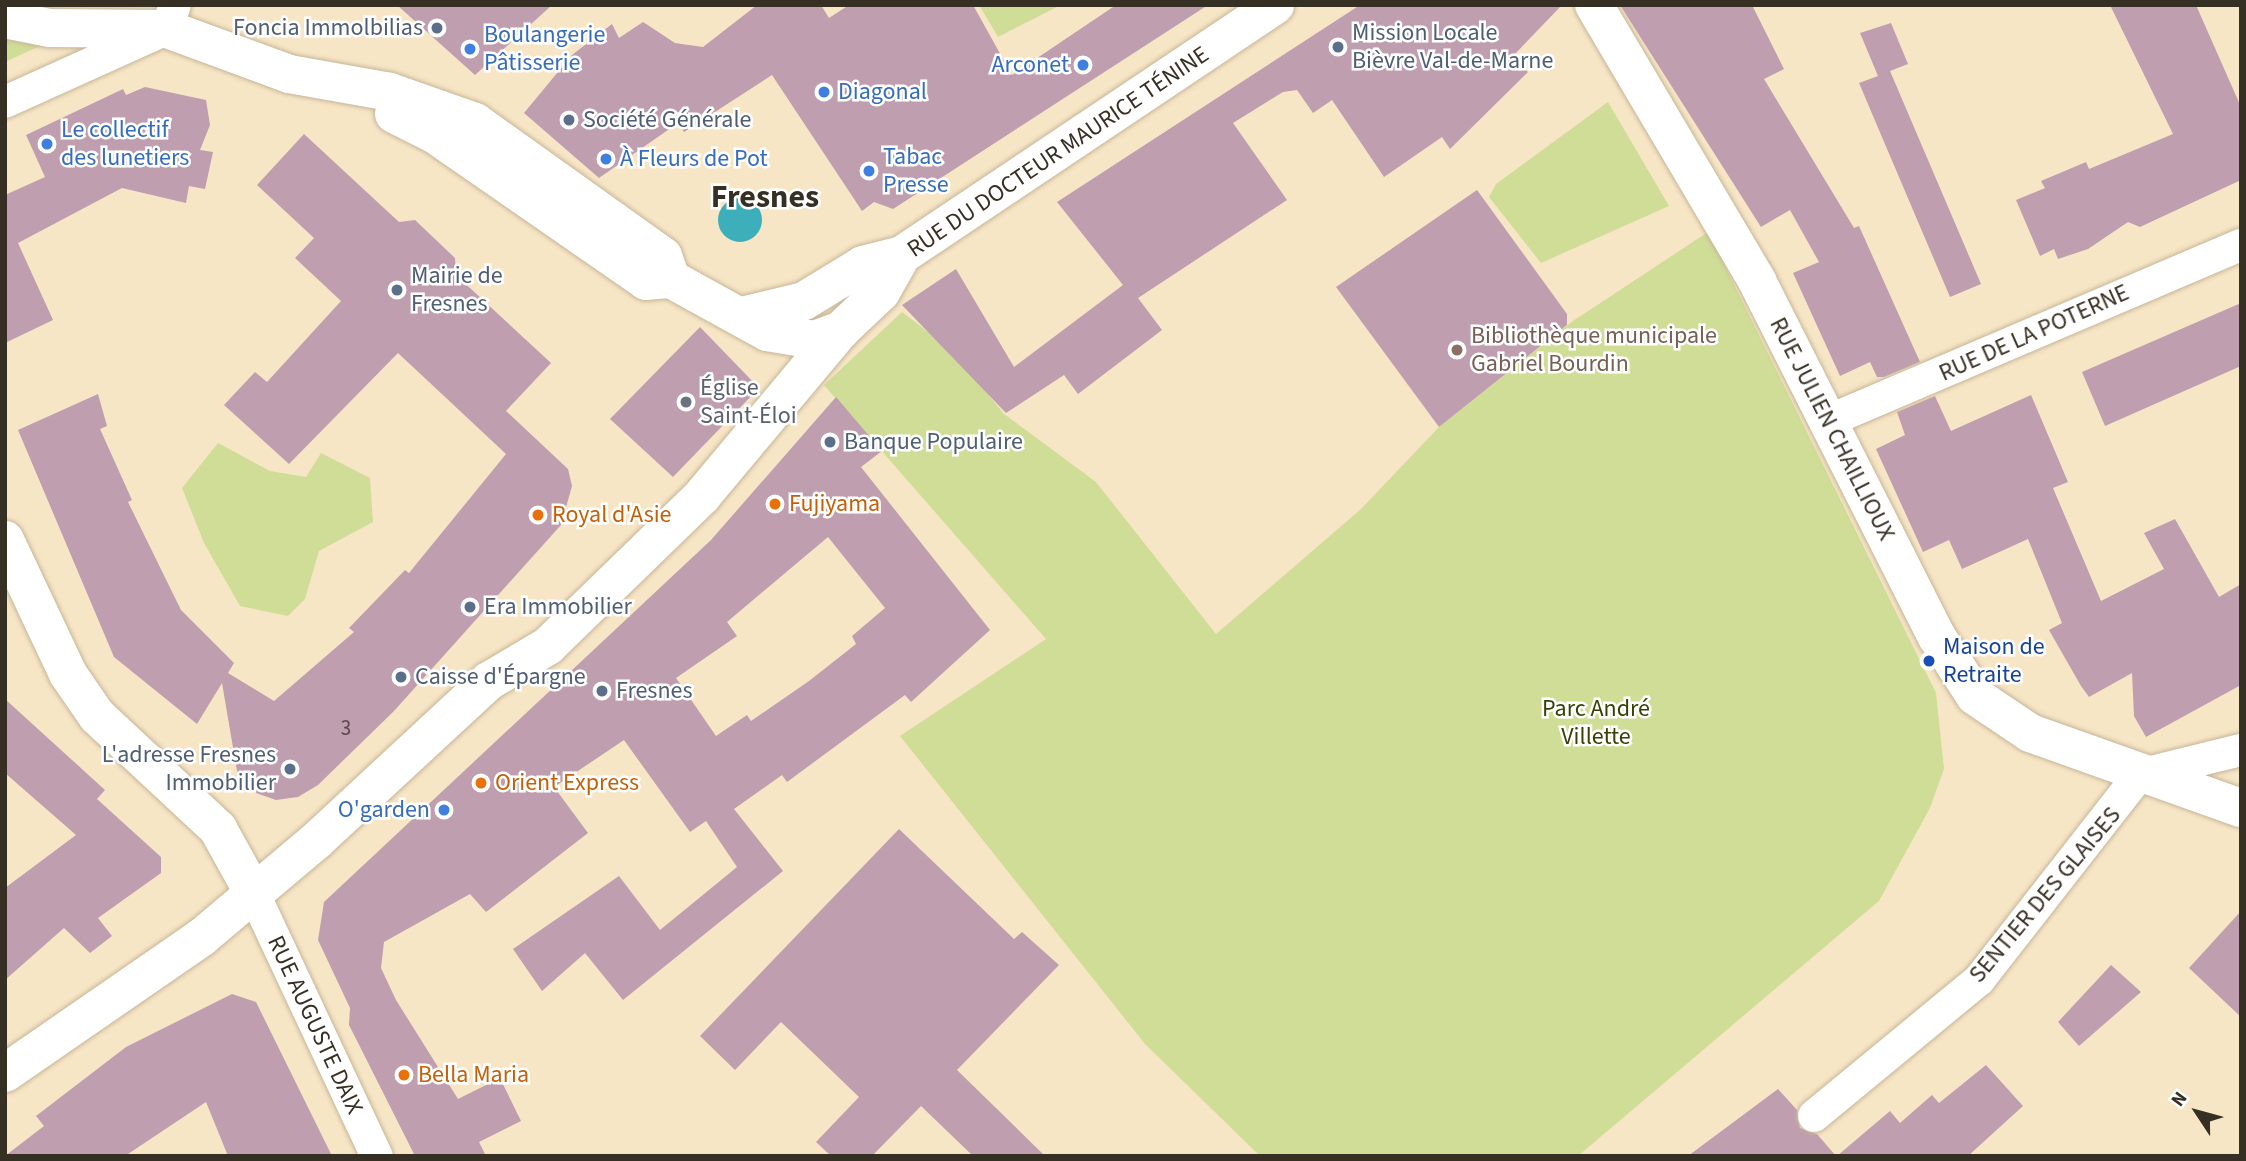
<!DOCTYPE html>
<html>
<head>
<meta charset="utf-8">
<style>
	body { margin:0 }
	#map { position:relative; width:2246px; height:1161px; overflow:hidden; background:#f7e6c6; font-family:"Source Sans 3",sans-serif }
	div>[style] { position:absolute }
	.green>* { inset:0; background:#d0dd97 }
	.water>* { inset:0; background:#3dafbb }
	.round { border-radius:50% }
	.building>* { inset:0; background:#bf9eb0 }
	.roads { filter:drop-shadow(0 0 2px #c6b597) drop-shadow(0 0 2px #c6b597) }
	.minor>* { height:32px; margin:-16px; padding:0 16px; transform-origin:16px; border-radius:16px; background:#fff }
	.tertiary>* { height:38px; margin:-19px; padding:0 19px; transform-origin:19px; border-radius:19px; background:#fff }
	.dots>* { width:19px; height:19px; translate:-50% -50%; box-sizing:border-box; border:4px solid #fff; border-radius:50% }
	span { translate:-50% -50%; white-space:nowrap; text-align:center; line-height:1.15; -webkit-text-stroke:5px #fff; paint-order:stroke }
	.number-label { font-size:21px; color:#584b46 }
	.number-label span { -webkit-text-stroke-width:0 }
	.service-label { font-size:24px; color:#4e5e75 }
	.right { translate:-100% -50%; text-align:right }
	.left { translate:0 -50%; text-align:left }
	.shop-label { font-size:24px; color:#366cbe }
	.street-label { font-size:24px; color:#362f23 }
	.education-label { font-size:24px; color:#785e54 }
	.worship-label { font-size:24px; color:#5b616d }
	.food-label { font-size:24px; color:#c56008 }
	.transit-label { font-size:24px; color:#164399 }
	.park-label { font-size:24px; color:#394004 }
	.district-label { font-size:32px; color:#362f23; font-weight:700 }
	.frame { position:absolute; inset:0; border:7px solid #362f23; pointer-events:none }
	.north { position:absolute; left:2162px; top:1077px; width:70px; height:70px; -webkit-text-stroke:5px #fff; paint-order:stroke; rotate:306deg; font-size:19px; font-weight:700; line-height:28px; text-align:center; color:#362f23 }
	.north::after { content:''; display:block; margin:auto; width:24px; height:32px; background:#362f23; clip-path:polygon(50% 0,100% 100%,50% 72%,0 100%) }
</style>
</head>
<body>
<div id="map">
	<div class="green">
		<div style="clip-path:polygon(979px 5px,1061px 5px,998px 37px)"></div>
		<div style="clip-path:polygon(5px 39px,40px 46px,5px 62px)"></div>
		<div style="clip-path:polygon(1608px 102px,1669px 206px,1541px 263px,1489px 197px,1496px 184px)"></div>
		<div style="clip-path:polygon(1708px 232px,1936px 693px,1944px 769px,1930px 808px,1879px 901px,1578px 1156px,1260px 1156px,1145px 1044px,900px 736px,1046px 639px,824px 385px,902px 312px,952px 350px,1004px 414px,1096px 482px,1216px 634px,1361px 509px,1439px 427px,1573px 321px)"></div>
		<div style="clip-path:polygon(218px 443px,270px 471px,306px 477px,321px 453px,370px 478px,373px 522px,319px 551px,305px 599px,288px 616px,240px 606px,204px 543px,182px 488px)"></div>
	</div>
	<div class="water">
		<div class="round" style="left:718px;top:198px;width:44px;height:44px"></div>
	</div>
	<div class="building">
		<div style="clip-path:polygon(397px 5px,552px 5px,475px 75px)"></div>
		<div style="clip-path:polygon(757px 5px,821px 5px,829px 18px,849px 5px,973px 5px,1012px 75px,1116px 5px,1208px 5px,893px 209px,874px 202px,862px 211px,772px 75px,684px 132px,678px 123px,599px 178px,524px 113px,572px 55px,612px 24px,619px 38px,643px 22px,675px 43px,703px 47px)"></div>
		<div style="clip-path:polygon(1360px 5px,1562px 5px,1512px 57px,1528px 72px,1450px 149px,1442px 137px,1384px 177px,1332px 100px,1313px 113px,1297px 90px,1283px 92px,1233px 123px,1287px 200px,1138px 298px,1162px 330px,1078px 394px,1064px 375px,1006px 413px,902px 305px,956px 269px,1014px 367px,1123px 285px,1057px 202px)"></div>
		<div style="clip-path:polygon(1620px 5px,1752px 5px,1784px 69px,1764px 79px,1854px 228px,1859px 226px,1920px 362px,1884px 377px,1877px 377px,1870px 362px,1840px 376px,1793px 273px,1819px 262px,1790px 210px,1761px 227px)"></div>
		<div style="clip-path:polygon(2110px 5px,2196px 5px,2241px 107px,2241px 180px,2140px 227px,2128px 222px,2088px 249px,2058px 259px,2054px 249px,2040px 256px,2016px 200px,2045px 188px,2041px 181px,2086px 162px,2089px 169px,2173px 134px)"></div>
		<div style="clip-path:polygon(1891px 23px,1908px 64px,1890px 71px,1981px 284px,1950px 297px,1859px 83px,1878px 76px,1860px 33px)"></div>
		<div style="clip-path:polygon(145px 87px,206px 100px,210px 125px,200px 150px,213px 152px,205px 189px,189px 186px,186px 203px,122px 188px,18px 243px,53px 320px,5px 343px,5px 195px,45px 177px,26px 135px,123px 89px,126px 95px)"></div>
		<div style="clip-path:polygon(304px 134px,399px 222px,415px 220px,455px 258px,456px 275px,551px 363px,506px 411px,568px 469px,572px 486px,561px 525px,394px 711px,318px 785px,298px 797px,276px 800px,256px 793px,237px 771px,222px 683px,197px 724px,114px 657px,18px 430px,98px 394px,107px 426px,100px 429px,132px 500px,128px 502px,181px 610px,234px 663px,228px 673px,274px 701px,354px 632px,349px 628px,405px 570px,409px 573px,506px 454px,398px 353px,289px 464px,224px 405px,255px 372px,267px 382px,341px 301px,295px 258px,314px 238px,257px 185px)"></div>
		<div style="clip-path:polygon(1477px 190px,1567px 314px,1567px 325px,1439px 427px,1336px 287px)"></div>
		<div style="clip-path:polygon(2241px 303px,2241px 366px,2105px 426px,2082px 372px)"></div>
		<div style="clip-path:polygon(700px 327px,759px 388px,673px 477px,610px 419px)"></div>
		<div style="clip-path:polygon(2031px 395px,2068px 482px,2053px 488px,2101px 601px,2164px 569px,2144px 533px,2175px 519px,2219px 597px,2241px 584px,2241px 685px,2146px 737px,2134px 716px,2132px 673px,2089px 697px,2081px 686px,2049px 630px,2062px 623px,2028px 539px,1962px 569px,1949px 540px,1923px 552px,1876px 449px,1905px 435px,1897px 412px,1935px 396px,1951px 431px)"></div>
		<div style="clip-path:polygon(evenodd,836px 397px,882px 451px,861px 467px,990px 630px,911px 702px,905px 695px,787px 782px,782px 775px,734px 809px,783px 871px,623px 1000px,585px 953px,542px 991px,513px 949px,619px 876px,660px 930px,737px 867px,706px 821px,690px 832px,624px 740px,554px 787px,588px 833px,486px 912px,470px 894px,384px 942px,381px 968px,396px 1000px,458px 1099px,500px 1078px,521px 1121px,479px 1142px,486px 1156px,415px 1156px,349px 1025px,350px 1008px,318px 940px,324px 902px,711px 540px,836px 397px,828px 537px,885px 608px,852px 636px,856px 644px,809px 681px,751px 721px,747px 715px,716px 736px,676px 678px,737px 636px,727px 622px,828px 537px)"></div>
		<div style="clip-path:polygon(5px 699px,105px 790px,97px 799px,161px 857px,161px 873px,98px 918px,112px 936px,90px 953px,64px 928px,5px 980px,5px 888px,76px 835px,5px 773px)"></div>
		<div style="clip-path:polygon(899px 829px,1014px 939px,1022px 932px,1059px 965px,957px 1070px,1045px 1156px,973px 1156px,921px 1106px,872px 1156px,831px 1156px,816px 1142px,859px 1097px,781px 1022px,735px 1070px,700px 1036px)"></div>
		<div style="clip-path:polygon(2241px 911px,2241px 1017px,2189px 968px)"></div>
		<div style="clip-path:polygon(2111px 965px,2141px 992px,2079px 1046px,2058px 1022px)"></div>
		<div style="clip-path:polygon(232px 994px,256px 1002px,332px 1156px,228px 1156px,206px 1102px,125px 1156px,5px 1156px,44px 1126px,36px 1116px,126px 1047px)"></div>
		<div style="clip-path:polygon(1986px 1065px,2023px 1106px,1968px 1156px,1837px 1156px,1890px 1111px,1900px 1123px,1932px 1095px,1939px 1103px)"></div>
		<div style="clip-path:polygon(1778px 1089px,1797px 1110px,1800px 1128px,1817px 1134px,1836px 1156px,1688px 1156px)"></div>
	</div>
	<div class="roads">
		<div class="minor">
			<div style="left:5px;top:102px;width:178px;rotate:-24.3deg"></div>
			<div style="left:167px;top:29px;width:25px;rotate:-72deg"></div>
			<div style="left:1828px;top:421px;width:449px;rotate:-23.1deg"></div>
			<div style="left:254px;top:894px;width:289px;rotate:64.9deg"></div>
			<div style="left:1814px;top:1116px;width:214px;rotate:-39.5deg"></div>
			<div style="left:1979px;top:980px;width:260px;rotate:-52deg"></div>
			<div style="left:2139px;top:775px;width:105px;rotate:-13.8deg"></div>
		</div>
		<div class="tertiary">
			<div style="left:1594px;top:5px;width:321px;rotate:59.4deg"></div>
			<div style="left:1757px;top:281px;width:399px;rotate:63.2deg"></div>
			<div style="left:1937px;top:637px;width:70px;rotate:57.2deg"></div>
			<div style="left:1975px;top:696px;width:66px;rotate:33.9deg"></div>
			<div style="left:2030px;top:733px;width:224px;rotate:19.6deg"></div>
			<div style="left:5px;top:19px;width:46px;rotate:11.3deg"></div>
			<div style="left:50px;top:28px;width:117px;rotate:0.5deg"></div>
			<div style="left:167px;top:29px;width:130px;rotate:20.2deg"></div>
			<div style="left:289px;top:74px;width:103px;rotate:10.1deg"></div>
			<div style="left:390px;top:92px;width:90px;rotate:19.4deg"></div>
			<div style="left:475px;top:122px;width:231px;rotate:35.5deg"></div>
			<div style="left:663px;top:256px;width:24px;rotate:71deg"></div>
			<div style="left:394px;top:114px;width:45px;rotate:26.6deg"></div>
			<div style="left:434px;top:134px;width:258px;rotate:34.7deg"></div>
			<div style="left:646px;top:281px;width:25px;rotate:-5deg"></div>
			<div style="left:671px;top:279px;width:110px;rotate:28.9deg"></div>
			<div style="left:767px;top:332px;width:48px;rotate:9.7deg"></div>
			<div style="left:814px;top:340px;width:29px;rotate:-20deg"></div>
			<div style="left:742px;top:316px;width:64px;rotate:-13.6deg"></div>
			<div style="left:804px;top:301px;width:69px;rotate:-31.4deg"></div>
			<div style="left:863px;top:265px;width:40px;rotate:-14.4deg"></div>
			<div style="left:5px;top:540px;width:148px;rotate:64.8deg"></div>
			<div style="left:68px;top:674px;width:51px;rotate:55.4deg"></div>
			<div style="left:97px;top:716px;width:166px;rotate:43deg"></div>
			<div style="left:218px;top:829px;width:74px;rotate:61deg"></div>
			<div style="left:5px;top:1073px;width:239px;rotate:-34.6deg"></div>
			<div style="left:202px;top:937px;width:149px;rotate:-40.1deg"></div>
			<div style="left:316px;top:841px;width:236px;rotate:-42.8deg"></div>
			<div style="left:489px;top:681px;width:69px;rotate:-30.7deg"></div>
			<div style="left:548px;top:646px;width:215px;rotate:-44.2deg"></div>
			<div style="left:702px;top:496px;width:217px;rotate:-50.1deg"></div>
			<div style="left:841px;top:330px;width:55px;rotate:-43.5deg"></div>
			<div style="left:881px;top:292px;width:43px;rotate:-60.4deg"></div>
			<div style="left:902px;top:255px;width:449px;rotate:-33.8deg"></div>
		</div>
	</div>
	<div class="dots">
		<div style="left:437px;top:28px;background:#5c6f8a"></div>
		<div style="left:1338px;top:47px;background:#5c6f8a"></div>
		<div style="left:470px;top:49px;background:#3f7fe0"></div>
		<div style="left:1083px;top:65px;background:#3f7fe0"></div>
		<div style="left:824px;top:92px;background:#3f7fe0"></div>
		<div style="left:569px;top:120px;background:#5c6f8a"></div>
		<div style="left:47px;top:144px;background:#3f7fe0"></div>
		<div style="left:606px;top:159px;background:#3f7fe0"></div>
		<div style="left:869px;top:171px;background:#3f7fe0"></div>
		<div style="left:397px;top:290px;background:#5c6f8a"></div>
		<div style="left:1457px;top:350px;background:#8d6e63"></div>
		<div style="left:686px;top:402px;background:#6b7280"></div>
		<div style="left:830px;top:442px;background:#5c6f8a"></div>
		<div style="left:775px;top:504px;background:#e8710a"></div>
		<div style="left:538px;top:515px;background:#e8710a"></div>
		<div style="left:470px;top:607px;background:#5c6f8a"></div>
		<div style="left:1929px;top:661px;background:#1a4fb4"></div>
		<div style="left:401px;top:677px;background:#5c6f8a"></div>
		<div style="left:602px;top:691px;background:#5c6f8a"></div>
		<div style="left:290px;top:769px;background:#5c6f8a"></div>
		<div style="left:481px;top:783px;background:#e8710a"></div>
		<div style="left:444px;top:810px;background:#3f7fe0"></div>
		<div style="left:404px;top:1075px;background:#e8710a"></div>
	</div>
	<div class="number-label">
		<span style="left:346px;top:728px">3</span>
	</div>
	<div class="service-label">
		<span class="right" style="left:423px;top:28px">Foncia Immolbilias</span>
		<span class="left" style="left:1352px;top:47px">Mission Locale<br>Bièvre Val-de-Marne</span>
		<span class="left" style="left:583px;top:120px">Société Générale</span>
		<span class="left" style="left:411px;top:290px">Mairie de<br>Fresnes</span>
		<span class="left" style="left:844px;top:442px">Banque Populaire</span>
		<span class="left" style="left:484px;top:607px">Era Immobilier</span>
		<span class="left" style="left:415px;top:677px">Caisse d'Épargne</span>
		<span class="left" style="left:616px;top:691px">Fresnes</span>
		<span class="right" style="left:276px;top:769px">L'adresse Fresnes<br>Immobilier</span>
	</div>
	<div class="shop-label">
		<span class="left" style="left:484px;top:49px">Boulangerie<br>Pâtisserie</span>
		<span class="right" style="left:1069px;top:65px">Arconet</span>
		<span class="left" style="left:838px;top:92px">Diagonal</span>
		<span class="left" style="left:61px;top:144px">Le collectif<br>des lunetiers</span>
		<span class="left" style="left:883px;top:171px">Tabac<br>Presse</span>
		<span class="left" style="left:620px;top:159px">À Fleurs de Pot</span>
		<span class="right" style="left:430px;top:810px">O'garden</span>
	</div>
	<div class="street-label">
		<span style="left:1058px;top:152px;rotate:-34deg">RUE DU DOCTEUR MAURICE TÉNINE</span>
		<span style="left:2034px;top:333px;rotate:-24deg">RUE DE LA POTERNE</span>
		<span style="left:1832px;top:429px;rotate:63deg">RUE JULIEN CHAILLIOUX</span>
		<span style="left:2045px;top:895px;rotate:-50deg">SENTIER DES GLAISES</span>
		<span style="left:315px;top:1025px;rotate:65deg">RUE AUGUSTE DAIX</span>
	</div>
	<div class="education-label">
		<span class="left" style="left:1471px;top:350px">Bibliothèque municipale<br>Gabriel Bourdin</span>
	</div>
	<div class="worship-label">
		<span class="left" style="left:700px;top:402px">Église<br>Saint-Éloi</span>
	</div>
	<div class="food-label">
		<span class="left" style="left:789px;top:504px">Fujiyama</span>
		<span class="left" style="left:552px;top:515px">Royal d'Asie</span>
		<span class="left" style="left:495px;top:783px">Orient Express</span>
		<span class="left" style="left:418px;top:1075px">Bella Maria</span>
	</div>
	<div class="transit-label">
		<span class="left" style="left:1943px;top:661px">Maison de<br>Retraite</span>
	</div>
	<div class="park-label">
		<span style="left:1596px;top:723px">Parc André<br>Villette</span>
	</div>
	<div class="district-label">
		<span style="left:765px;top:197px">Fresnes</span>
	</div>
	<div class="frame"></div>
	<div class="north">N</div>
</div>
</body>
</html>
